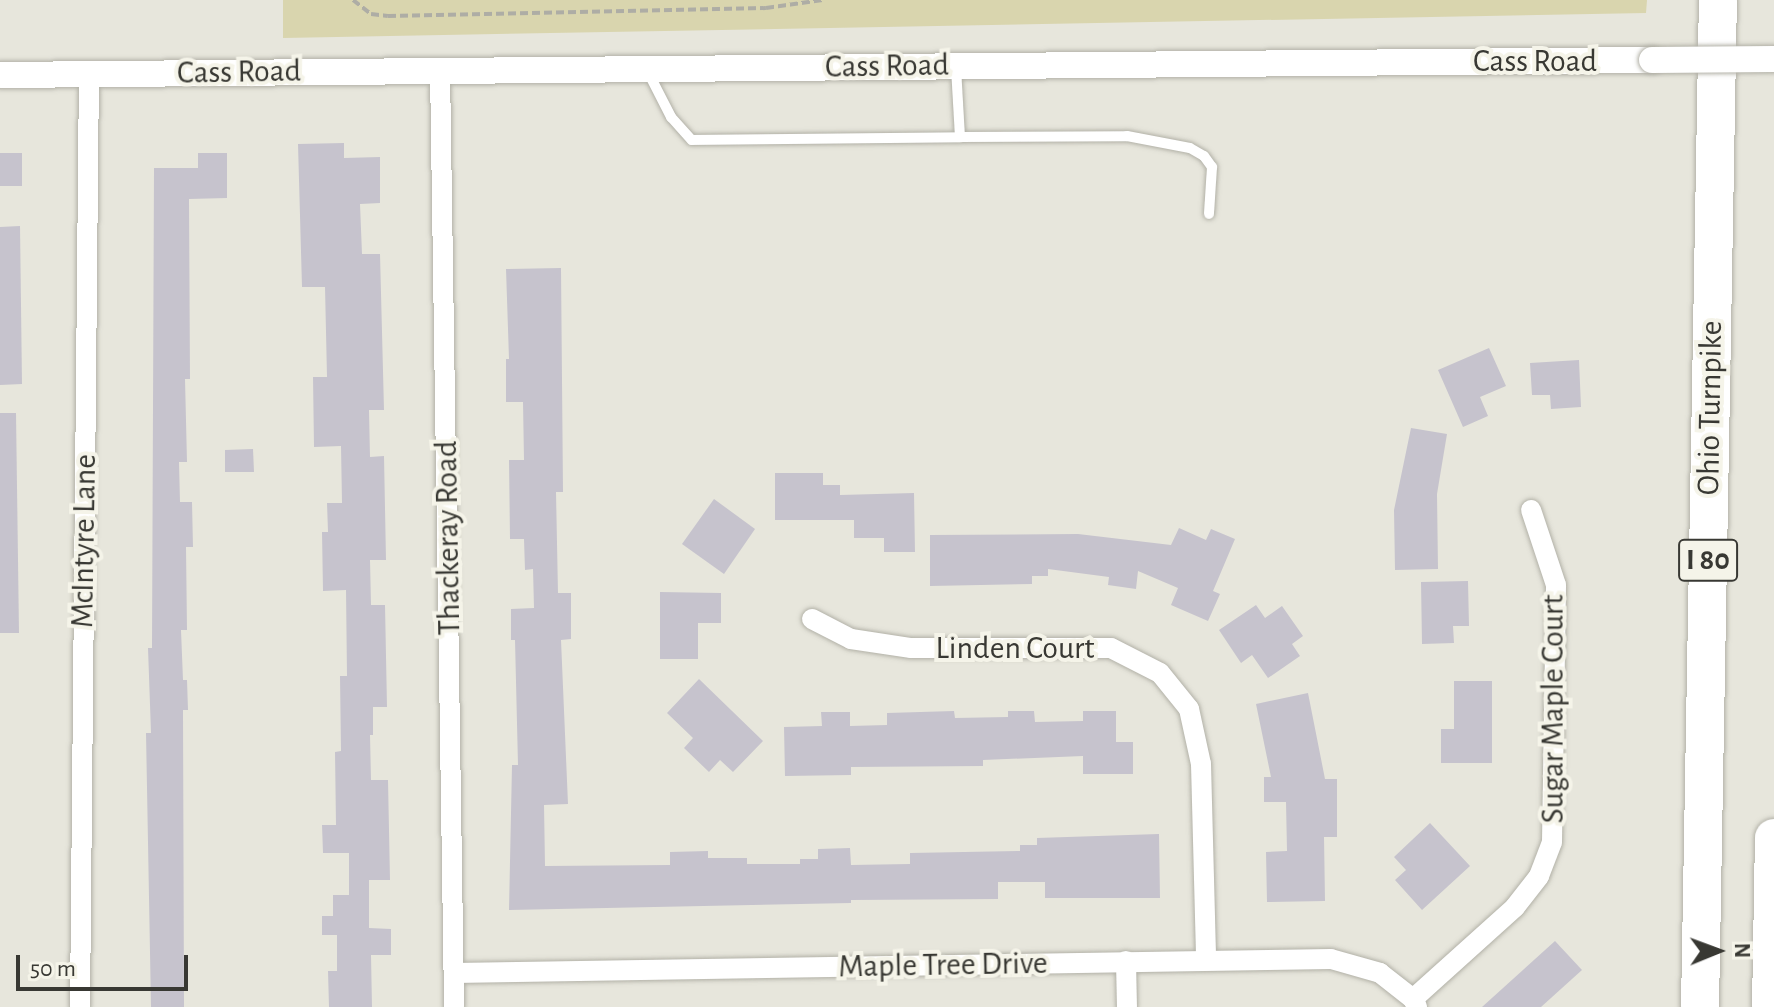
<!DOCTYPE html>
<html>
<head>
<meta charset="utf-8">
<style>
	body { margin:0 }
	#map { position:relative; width:1774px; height:1007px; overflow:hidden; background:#e7e6dc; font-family:"Alegreya Sans",sans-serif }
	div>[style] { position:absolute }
	.green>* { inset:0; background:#d9d5ae }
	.building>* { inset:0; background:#c6c3cd }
	.path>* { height:4px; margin-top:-2px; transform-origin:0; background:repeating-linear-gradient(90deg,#aeada5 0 8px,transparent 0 12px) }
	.roads { filter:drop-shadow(0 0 2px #b2b1a7) drop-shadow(0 0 2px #b2b1a7) }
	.service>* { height:10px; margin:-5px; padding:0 5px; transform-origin:5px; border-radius:5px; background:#fff }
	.minor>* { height:20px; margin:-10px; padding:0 10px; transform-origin:10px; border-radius:10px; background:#fff }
	.tertiary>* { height:26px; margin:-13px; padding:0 13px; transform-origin:13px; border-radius:13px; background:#fff }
	.motorway>* { height:38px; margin:-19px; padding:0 19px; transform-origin:19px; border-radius:19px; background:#fff }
	.bridges { filter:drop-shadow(0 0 2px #b2b1a7) drop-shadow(0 0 2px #b2b1a7) }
	.tertiary-bridge>* { height:26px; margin:-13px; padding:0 13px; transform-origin:13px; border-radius:13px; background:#fff }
	span { translate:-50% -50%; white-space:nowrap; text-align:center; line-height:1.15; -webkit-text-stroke:8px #f5f4e9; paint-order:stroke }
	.shield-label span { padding:2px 6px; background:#f5f4e9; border:2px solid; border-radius:6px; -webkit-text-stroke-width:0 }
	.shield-label { font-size:30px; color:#383833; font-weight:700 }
	.street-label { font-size:32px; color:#383833 }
	.north { position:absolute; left:1678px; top:911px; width:80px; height:80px; -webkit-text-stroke:6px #f5f4e9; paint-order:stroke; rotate:89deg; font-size:22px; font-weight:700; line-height:32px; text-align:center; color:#383833 }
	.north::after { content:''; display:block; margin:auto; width:28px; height:36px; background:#383833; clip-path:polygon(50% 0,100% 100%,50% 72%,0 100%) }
	.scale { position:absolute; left:16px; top:955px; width:172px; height:36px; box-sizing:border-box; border:4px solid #383833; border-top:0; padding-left:10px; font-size:24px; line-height:28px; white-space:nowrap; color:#383833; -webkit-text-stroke:6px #f5f4e9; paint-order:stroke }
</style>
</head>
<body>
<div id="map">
	<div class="green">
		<div style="clip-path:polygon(283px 0,1647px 0,1646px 13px,283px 38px)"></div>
	</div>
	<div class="building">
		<div style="clip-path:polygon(344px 143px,344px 158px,380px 157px,380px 203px,360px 204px,362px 254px,380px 254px,384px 410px,369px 410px,370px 457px,384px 456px,386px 560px,370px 560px,371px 605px,385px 605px,387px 707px,373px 707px,373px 735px,370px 735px,371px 780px,388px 780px,390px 880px,369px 880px,369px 928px,391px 929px,391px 955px,371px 955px,372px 1007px,329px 1007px,328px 971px,337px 971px,337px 935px,322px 935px,322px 916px,333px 916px,333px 895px,349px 895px,349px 853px,323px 853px,322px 825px,336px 825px,335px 752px,341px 751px,340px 676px,347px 676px,346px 590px,323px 591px,322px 532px,328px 532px,327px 503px,342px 503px,341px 446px,314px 447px,313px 377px,327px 377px,325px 287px,302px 287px,298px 144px)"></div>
		<div style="clip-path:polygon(0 153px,22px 153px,22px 186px,0 186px)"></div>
		<div style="clip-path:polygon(198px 153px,227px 153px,227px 198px,189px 199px,190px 379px,185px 379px,187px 462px,179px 462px,180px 502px,192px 502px,193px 547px,186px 547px,187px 630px,181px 630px,183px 680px,187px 680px,188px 710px,183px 710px,184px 1007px,151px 1007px,146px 733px,151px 733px,148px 648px,152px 648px,154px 168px,198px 168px)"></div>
		<div style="clip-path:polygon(20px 226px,22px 384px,0 385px,0 227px)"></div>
		<div style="clip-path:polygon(561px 268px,563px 492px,556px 492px,558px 593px,571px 593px,571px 639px,561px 640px,568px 804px,544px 805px,545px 866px,670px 865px,670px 852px,708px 851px,708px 858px,747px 858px,747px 864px,800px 864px,800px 859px,818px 859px,818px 849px,850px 848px,851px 865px,910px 864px,910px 853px,1020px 851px,1020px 845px,1037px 845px,1037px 838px,1159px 834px,1160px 898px,1045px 898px,1045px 882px,998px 882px,998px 899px,851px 900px,851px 903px,509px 910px,512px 765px,518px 765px,515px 640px,511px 640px,511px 609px,534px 608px,533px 569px,525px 570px,524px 539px,510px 539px,509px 460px,524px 460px,523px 402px,506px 402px,506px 359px,509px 359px,506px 269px)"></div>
		<div style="clip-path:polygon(1489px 348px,1506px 386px,1480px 397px,1488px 416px,1463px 427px,1438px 370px)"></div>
		<div style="clip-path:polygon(1579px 360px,1581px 407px,1551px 409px,1550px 395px,1532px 395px,1530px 363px)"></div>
		<div style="clip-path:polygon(0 413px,16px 413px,19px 633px,0 633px)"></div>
		<div style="clip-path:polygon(1411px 428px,1447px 434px,1437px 494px,1438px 569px,1395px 570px,1394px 510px)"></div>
		<div style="clip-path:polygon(253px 449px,254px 472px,225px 472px,225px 450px)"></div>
		<div style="clip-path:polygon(775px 473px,823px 473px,823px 485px,840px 485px,840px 495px,914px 493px,915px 552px,884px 552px,884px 538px,854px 538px,854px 520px,775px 520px)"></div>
		<div style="clip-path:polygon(714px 499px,755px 529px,724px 574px,682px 544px)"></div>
		<div style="clip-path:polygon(1179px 528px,1206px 540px,1211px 529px,1235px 539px,1213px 591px,1220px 594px,1208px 621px,1171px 605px,1178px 588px,1138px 571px,1136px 589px,1108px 585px,1109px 577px,1048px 569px,1048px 576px,1032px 576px,1032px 584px,930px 586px,930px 535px,1078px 534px,1171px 545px)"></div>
		<div style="clip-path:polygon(1468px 581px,1469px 626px,1453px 626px,1454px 643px,1422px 644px,1421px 582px)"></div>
		<div style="clip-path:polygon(660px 592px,721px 593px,721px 623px,698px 623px,698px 659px,660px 659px)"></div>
		<div style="clip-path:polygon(1256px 605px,1265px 618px,1282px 606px,1303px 636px,1292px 644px,1300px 656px,1268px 678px,1252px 655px,1241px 663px,1219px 630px)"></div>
		<div style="clip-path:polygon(699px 679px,763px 741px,733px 772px,720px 760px,709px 772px,684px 748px,693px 738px,667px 713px)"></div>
		<div style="clip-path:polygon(1454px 681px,1492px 681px,1492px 763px,1441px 763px,1441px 729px,1454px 729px)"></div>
		<div style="clip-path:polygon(1308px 693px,1325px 779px,1337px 779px,1337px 837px,1324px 837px,1325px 901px,1267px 902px,1266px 852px,1287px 851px,1286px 802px,1264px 802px,1264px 777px,1271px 777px,1256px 704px)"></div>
		<div style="clip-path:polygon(954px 711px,955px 718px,1008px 717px,1008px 711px,1034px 711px,1035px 722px,1083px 721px,1083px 711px,1116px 711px,1116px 742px,1133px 742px,1133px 774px,1083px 774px,1083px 756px,983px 760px,983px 766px,851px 767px,851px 775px,785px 776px,784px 727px,822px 726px,821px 712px,850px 712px,850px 726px,887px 725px,887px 713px)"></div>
		<div style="clip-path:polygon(1430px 823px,1470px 866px,1422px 910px,1395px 880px,1406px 870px,1394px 857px)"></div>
		<div style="clip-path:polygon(1555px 941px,1582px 970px,1541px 1007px,1482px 1007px)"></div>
	</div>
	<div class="path">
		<div style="left:353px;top:0;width:23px;rotate:38deg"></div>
		<div style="left:371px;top:14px;width:17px;rotate:7deg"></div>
		<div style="left:388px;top:16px;width:378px;rotate:-1.2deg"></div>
		<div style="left:766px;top:8px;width:57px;rotate:-8.1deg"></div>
	</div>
	<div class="roads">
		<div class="service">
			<div style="left:648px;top:72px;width:51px;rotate:62.9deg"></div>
			<div style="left:671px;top:117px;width:31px;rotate:48deg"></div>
			<div style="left:692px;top:140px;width:268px;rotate:-0.6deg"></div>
			<div style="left:960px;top:137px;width:70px;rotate:-93.3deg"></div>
			<div style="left:960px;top:137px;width:167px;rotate:-0.3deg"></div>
			<div style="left:1127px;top:136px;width:64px;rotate:10.8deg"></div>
			<div style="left:1190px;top:148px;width:16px;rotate:30deg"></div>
			<div style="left:1204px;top:156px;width:14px;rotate:54deg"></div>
			<div style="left:1212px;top:167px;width:47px;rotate:93.7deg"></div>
		</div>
		<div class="minor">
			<div style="left:440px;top:69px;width:938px;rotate:89.14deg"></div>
			<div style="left:812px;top:619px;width:44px;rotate:27.1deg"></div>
			<div style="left:851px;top:639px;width:61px;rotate:8.5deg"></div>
			<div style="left:911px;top:648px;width:200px"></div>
			<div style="left:1111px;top:648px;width:55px;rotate:27deg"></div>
			<div style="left:1160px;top:673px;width:46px;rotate:51.1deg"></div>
			<div style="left:1189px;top:709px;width:56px;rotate:77.7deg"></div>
			<div style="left:1201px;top:764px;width:196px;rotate:88.5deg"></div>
			<div style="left:1126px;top:961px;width:46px;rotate:88.8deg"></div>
			<div style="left:454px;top:973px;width:877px;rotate:-0.91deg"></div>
			<div style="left:1331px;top:959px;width:51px;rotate:15.9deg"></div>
			<div style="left:1380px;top:973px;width:42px;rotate:38.2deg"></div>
			<div style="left:1413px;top:999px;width:9px;rotate:63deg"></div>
			<div style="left:1413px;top:999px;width:137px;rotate:-42deg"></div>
			<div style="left:1515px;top:907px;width:39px;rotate:-52deg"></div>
			<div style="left:1539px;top:876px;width:36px;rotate:-69deg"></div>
			<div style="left:1552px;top:842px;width:257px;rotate:-89.1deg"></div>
			<div style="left:1556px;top:585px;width:79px;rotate:-108.4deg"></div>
			<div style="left:80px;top:1007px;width:932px;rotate:-89.45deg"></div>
		</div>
		<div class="tertiary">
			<div style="left:0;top:75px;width:1652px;rotate:-0.52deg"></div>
		</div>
		<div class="motorway">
			<div style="left:1700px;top:1007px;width:1007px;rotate:-88.98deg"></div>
			<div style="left:1771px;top:1007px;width:169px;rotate:-89deg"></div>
		</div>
	</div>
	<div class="bridges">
		<div class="tertiary-bridge">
			<div style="left:1652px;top:60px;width:122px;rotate:-0.5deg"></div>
		</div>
	</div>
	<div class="shield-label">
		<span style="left:1708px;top:560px">I 80</span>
	</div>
	<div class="street-label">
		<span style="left:1535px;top:61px">Cass Road</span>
		<span style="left:887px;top:66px;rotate:-1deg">Cass Road</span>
		<span style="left:239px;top:72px;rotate:-1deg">Cass Road</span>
		<span style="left:1710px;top:408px;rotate:-89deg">Ohio Turnpike</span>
		<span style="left:448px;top:538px;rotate:-91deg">Thackeray Road</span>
		<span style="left:84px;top:541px;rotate:-89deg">McIntyre Lane</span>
		<span style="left:1015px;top:648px">Linden Court</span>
		<span style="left:1553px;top:709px;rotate:-90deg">Sugar Maple Court</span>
		<span style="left:943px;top:965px;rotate:-1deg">Maple Tree Drive</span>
	</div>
	<div class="north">N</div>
	<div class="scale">50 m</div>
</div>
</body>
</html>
